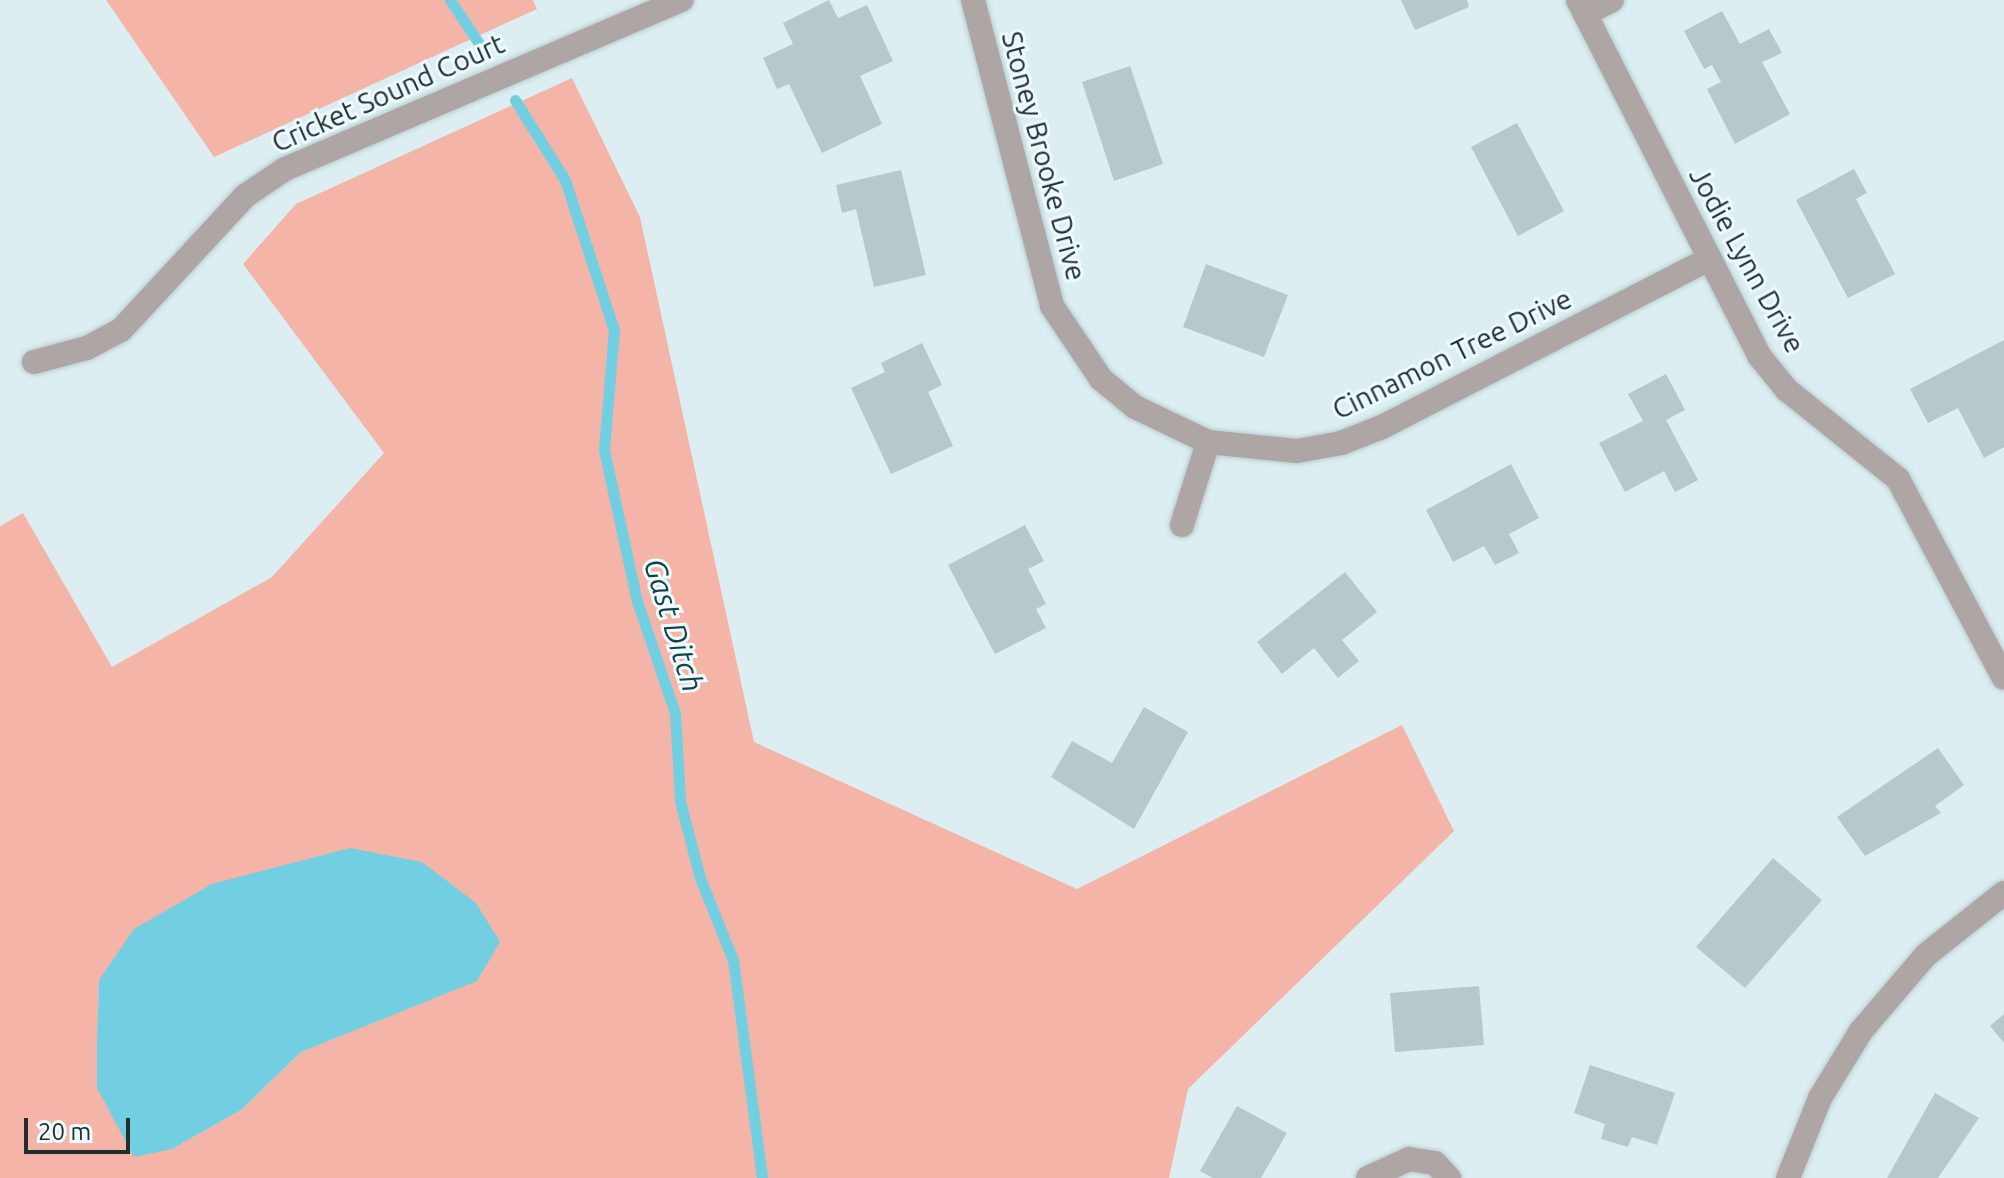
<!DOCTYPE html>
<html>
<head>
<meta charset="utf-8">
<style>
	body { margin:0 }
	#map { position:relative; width:2004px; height:1178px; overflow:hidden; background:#dceef2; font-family:Ubuntu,sans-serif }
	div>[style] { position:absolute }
	.green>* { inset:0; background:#f4b5a8 }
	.water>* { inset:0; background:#72cfe2 }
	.stream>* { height:11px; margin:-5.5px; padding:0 5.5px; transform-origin:5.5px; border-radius:5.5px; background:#72cfe2 }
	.building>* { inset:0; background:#b6c8cc }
	.roads { filter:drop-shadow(0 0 2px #bbcbcf) drop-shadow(0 0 2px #bbcbcf) }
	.street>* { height:24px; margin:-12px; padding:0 12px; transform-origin:12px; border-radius:12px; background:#ada6a4 }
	span { translate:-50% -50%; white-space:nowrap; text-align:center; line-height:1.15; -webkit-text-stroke:6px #ecfbfe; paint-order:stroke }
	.street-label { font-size:28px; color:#252c2e }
	.water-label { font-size:30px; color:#164149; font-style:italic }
	.scale { position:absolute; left:24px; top:1118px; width:106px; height:36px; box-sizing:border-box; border:4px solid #252c2e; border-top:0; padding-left:10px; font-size:24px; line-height:28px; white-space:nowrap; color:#252c2e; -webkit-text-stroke:6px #ecfbfe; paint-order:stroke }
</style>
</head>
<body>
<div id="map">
	<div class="green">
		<div style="clip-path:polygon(106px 0,533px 0,537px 9px,214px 157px)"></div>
		<div style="clip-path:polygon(evenodd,572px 78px,640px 217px,754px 742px,1077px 889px,1402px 725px,1454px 831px,1188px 1089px,1169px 1178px,0 1178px,0 526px,23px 513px,112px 667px,272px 577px,384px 453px,243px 264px,296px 204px,572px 78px,99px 980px,477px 980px,301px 1052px,241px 1110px,172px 1149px,97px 1088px,99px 980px)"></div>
	</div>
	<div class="water">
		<div style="clip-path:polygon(350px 848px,422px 862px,476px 903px,500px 942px,477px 981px,301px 1052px,241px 1110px,172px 1149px,134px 1157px,97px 1088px,97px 1043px,99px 980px,134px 929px,212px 884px)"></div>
	</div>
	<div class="stream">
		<div style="left:450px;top:0;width:61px;rotate:56.3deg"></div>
		<div style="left:515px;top:100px;width:94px;rotate:58deg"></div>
		<div style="left:565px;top:180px;width:158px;rotate:71.9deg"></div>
		<div style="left:614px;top:330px;width:120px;rotate:94.8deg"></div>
		<div style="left:604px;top:450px;width:155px;rotate:77.7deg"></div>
		<div style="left:637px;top:601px;width:118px;rotate:71.3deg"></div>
		<div style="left:675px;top:713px;width:88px;rotate:86.7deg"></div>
		<div style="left:680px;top:801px;width:80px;rotate:75.4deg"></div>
		<div style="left:700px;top:878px;width:88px;rotate:68.1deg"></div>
		<div style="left:733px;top:960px;width:220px;rotate:82.4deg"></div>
	</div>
	<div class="building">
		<div style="clip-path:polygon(829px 0,838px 18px,867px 5px,893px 61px,860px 76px,882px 124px,822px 153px,789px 84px,777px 89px,763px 58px,793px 44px,783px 23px)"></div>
		<div style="clip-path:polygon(1401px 0,1467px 0,1469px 7px,1415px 30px)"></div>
		<div style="clip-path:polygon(1722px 11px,1740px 44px,1769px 29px,1782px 53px,1762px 62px,1790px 114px,1735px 144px,1707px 89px,1721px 82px,1712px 65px,1704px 69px,1684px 31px)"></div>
		<div style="clip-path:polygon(1130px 66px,1163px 164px,1114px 181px,1082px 82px)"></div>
		<div style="clip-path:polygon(1517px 123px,1564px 211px,1518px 236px,1471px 147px)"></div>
		<div style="clip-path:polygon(1854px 169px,1867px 193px,1856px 199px,1895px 274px,1848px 298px,1796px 200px)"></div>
		<div style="clip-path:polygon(901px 170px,926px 275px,874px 287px,856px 209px,842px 213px,836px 185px)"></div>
		<div style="clip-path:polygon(1206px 264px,1288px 295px,1264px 357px,1183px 327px)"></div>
		<div style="clip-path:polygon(2004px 340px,2004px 447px,1984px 458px,1958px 408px,1928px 423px,1910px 389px)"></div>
		<div style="clip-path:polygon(922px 343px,942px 385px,928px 392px,953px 446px,891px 474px,851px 388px,885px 372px,881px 363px)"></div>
		<div style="clip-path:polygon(1666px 374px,1685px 410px,1666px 420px,1698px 480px,1675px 492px,1664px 471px,1625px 492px,1599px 443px,1643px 421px,1628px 394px)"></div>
		<div style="clip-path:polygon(1511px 464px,1539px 518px,1509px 534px,1519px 553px,1495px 565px,1484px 546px,1453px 562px,1426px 510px)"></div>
		<div style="clip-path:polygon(1025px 525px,1044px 561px,1028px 569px,1046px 604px,1036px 609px,1046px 628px,995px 654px,948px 565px)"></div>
		<div style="clip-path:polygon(1345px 572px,1377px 612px,1342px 640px,1359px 661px,1338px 678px,1314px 648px,1282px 674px,1257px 642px)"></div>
		<div style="clip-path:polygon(1144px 707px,1188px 732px,1134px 829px,1051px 777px,1072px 741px,1112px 763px)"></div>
		<div style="clip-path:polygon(1938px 748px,1964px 785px,1935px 806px,1941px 813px,1865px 856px,1837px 817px)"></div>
		<div style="clip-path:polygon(1773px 858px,1822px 900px,1745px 988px,1696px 947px)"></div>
		<div style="clip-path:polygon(1479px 986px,1484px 1045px,1395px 1052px,1390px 993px)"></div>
		<div style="clip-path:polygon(2004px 1014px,2004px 1043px,1990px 1026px)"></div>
		<div style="clip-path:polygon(1590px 1065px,1675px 1093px,1657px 1145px,1632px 1137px,1628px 1147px,1601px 1139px,1605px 1124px,1574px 1113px)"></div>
		<div style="clip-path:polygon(1935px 1093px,1979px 1118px,1938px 1178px,1887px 1178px)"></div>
		<div style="clip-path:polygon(1237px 1106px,1287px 1133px,1261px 1178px,1213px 1178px,1200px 1171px)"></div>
	</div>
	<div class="roads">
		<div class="street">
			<div style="left:973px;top:0;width:316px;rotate:75.5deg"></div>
			<div style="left:1052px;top:306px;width:88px;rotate:56.1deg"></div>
			<div style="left:1101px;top:379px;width:44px;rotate:39.5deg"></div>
			<div style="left:1135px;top:407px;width:81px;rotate:25.6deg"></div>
			<div style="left:1208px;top:442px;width:89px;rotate:5.8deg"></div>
			<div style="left:1297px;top:451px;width:45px;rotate:-10.3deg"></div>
			<div style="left:1341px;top:443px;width:44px;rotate:-21.3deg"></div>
			<div style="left:1382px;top:427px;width:368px;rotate:-27.2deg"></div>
			<div style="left:1578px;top:0;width:401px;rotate:63deg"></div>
			<div style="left:1760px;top:357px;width:43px;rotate:50.7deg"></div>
			<div style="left:1787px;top:390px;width:142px;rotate:38.7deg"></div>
			<div style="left:1898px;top:479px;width:225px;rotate:62deg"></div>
			<div style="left:1585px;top:14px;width:30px;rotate:-27deg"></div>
			<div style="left:34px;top:362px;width:55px;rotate:-14.8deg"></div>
			<div style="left:87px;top:348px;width:38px;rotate:-28deg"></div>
			<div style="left:121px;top:330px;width:183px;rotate:-47.2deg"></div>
			<div style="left:245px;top:196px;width:48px;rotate:-34deg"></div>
			<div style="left:285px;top:169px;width:431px;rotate:-23.1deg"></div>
			<div style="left:1182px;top:525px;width:87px;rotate:-72.6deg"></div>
			<div style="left:1368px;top:1178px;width:45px;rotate:-24.9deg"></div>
			<div style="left:1409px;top:1159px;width:26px;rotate:9deg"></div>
			<div style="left:1435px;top:1163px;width:21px;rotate:47deg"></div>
			<div style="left:1788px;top:1178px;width:86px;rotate:-68.2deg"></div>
			<div style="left:1820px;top:1098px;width:79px;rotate:-58.5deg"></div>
			<div style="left:1861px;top:1031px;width:100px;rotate:-49.5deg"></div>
			<div style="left:1926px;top:955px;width:100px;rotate:-38.5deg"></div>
		</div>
	</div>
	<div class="street-label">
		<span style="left:388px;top:93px;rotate:-24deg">Cricket Sound Court</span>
		<span style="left:1044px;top:156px;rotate:75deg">Stoney Brooke Drive</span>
		<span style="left:1747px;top:260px;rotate:61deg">Jodie Lynn Drive</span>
		<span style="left:1452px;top:354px;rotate:-26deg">Cinnamon Tree Drive</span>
	</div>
	<div class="water-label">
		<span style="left:674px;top:625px;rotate:73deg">Gast Ditch</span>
	</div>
	<div class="scale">20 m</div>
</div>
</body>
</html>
